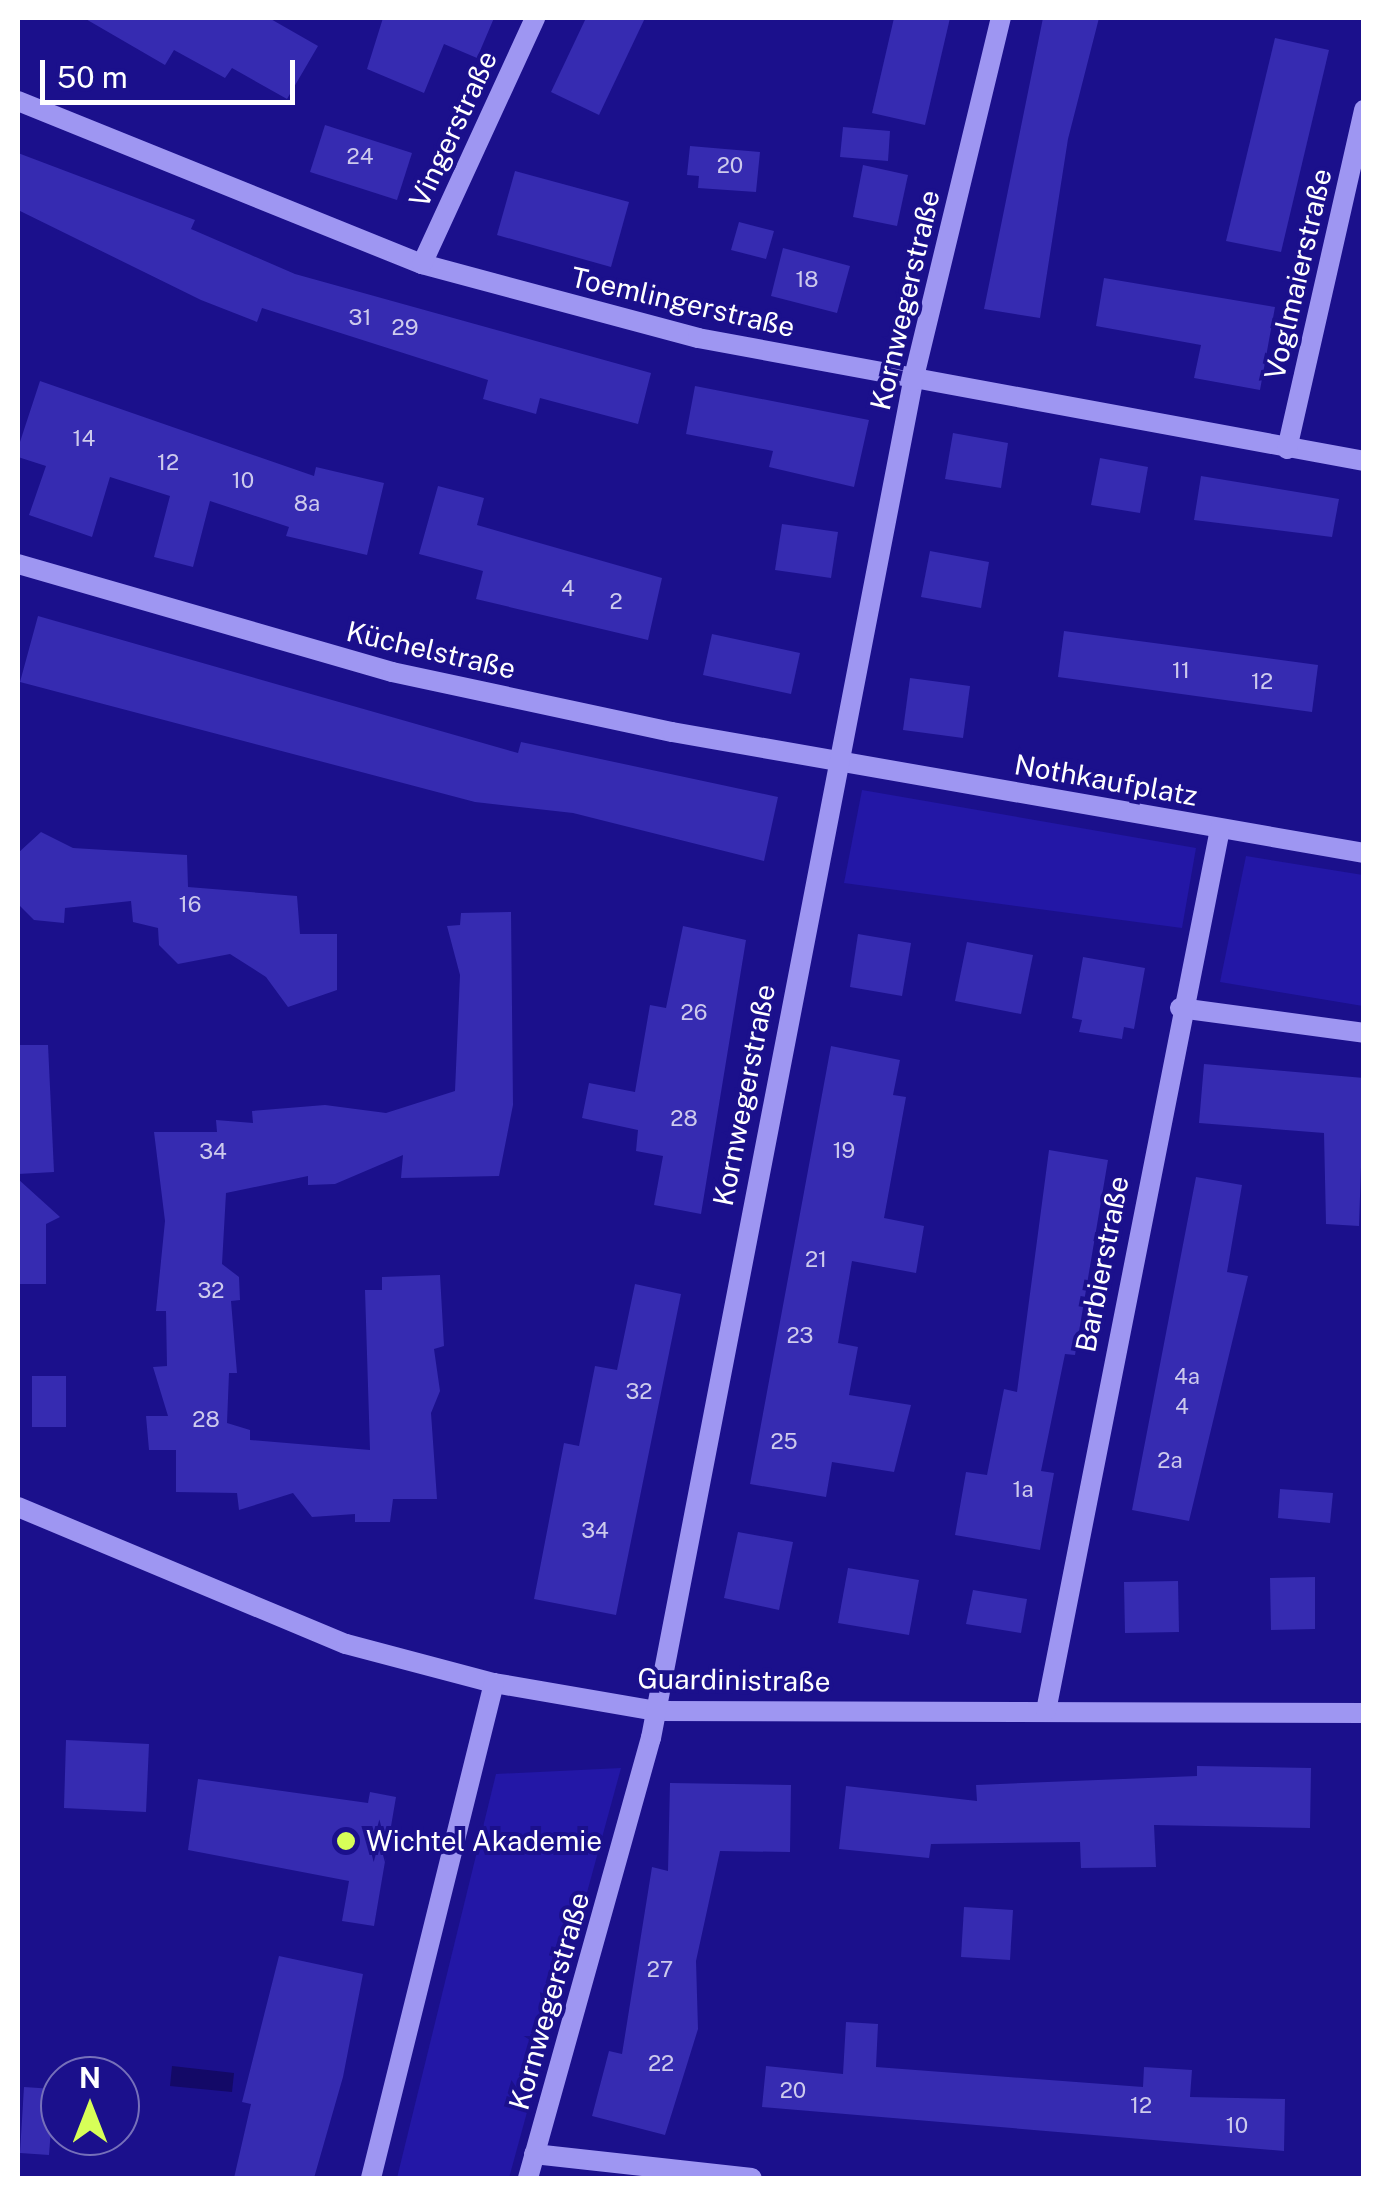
<!DOCTYPE html>
<html>
<head>
<meta charset="utf-8">
<style>
	body { margin:0 }
	#map { position:relative; width:1381px; height:2196px; overflow:hidden; background:#1b108c; font-family:"Public Sans",sans-serif }
	div>[style] { position:absolute }
	.green>* { inset:0; background:#2317a6 }
	.water>* { inset:0; background:#130967 }
	.building>* { inset:0; background:#362bb1 }
	.street>* { height:20px; margin:-10px; padding:0 10px; transform-origin:10px; border-radius:10px; background:#9e96f2 }
	.dots>* { width:28px; height:28px; translate:-50% -50%; box-sizing:border-box; border:5px solid #1b108c; border-radius:50% }
	span { translate:-50% -50%; white-space:nowrap; text-align:center; line-height:1.15; -webkit-text-stroke:8px #1b108c; paint-order:stroke }
	.number-label { font-size:22px; color:#cdcaec }
	.number-label span { -webkit-text-stroke-width:0 }
	.street-label { font-size:28px; color:#fff }
	.poi-label { font-size:28px; color:#fff }
	.left { translate:0 -50%; text-align:left }
	.frame { position:absolute; inset:0; border:20px solid #fff; pointer-events:none }
	.north { position:absolute; left:40px; top:2056px; width:100px; height:100px; box-sizing:border-box; background:#1b108c; border:2px solid #7670ba; border-radius:50%; rotate:0deg; font-size:28px; font-weight:700; line-height:40px; text-align:center; color:#fff }
	.north::after { content:''; display:block; margin:auto; width:35px; height:45px; background:#d7ff58; clip-path:polygon(50% 0,100% 100%,50% 72%,0 100%) }
	.scale { position:absolute; left:40px; top:60px; width:255px; height:45px; box-sizing:border-box; border:5px solid #fff; border-top:0; padding-left:12px; font-size:30px; line-height:35px; white-space:nowrap; color:#fff; -webkit-text-stroke:8px #1b108c; paint-order:stroke }
</style>
</head>
<body>
<div id="map">
	<div class="green">
		<div style="clip-path:polygon(862px 790px,1196px 848px,1182px 928px,844px 883px)"></div>
		<div style="clip-path:polygon(1246px 856px,1363px 875px,1363px 1006px,1220px 982px)"></div>
		<div style="clip-path:polygon(621px 1768px,509px 2178px,397px 2178px,496px 1774px)"></div>
	</div>
	<div class="water">
		<div style="clip-path:polygon(172px 2066px,234px 2073px,232px 2092px,170px 2086px)"></div>
	</div>
	<div class="building">
		<div style="clip-path:polygon(84px 18px,269px 18px,318px 46px,287px 99px,232px 68px,225px 78px,174px 50px,165px 65px)"></div>
		<div style="clip-path:polygon(383px 18px,494px 18px,477px 58px,444px 44px,424px 93px,367px 69px)"></div>
		<div style="clip-path:polygon(586px 18px,645px 18px,599px 115px,551px 92px)"></div>
		<div style="clip-path:polygon(894px 18px,950px 18px,925px 125px,872px 113px)"></div>
		<div style="clip-path:polygon(1043px 18px,1099px 18px,1068px 139px,1040px 318px,984px 309px)"></div>
		<div style="clip-path:polygon(1275px 38px,1329px 50px,1281px 252px,1226px 241px)"></div>
		<div style="clip-path:polygon(325px 125px,412px 153px,397px 200px,310px 172px)"></div>
		<div style="clip-path:polygon(843px 127px,890px 131px,888px 161px,840px 157px)"></div>
		<div style="clip-path:polygon(690px 146px,760px 152px,756px 192px,698px 188px,699px 176px,687px 175px)"></div>
		<div style="clip-path:polygon(18px 153px,195px 220px,191px 229px,295px 274px,651px 373px,638px 424px,540px 398px,536px 414px,483px 399px,488px 380px,262px 308px,257px 322px,201px 300px,18px 210px)"></div>
		<div style="clip-path:polygon(863px 165px,908px 175px,897px 226px,853px 217px)"></div>
		<div style="clip-path:polygon(515px 171px,629px 202px,611px 267px,497px 235px)"></div>
		<div style="clip-path:polygon(739px 222px,774px 231px,766px 259px,731px 250px)"></div>
		<div style="clip-path:polygon(783px 248px,850px 266px,837px 313px,771px 296px)"></div>
		<div style="clip-path:polygon(1104px 278px,1275px 307px,1260px 390px,1194px 378px,1201px 345px,1096px 326px)"></div>
		<div style="clip-path:polygon(40px 381px,314px 476px,316px 467px,384px 483px,367px 555px,286px 536px,289px 527px,210px 501px,193px 567px,154px 557px,170px 496px,110px 477px,92px 537px,29px 515px,46px 466px,18px 457px,18px 448px)"></div>
		<div style="clip-path:polygon(695px 386px,869px 420px,854px 487px,769px 467px,773px 451px,686px 434px)"></div>
		<div style="clip-path:polygon(953px 433px,1008px 443px,1001px 488px,945px 479px)"></div>
		<div style="clip-path:polygon(1100px 458px,1148px 467px,1140px 513px,1091px 505px)"></div>
		<div style="clip-path:polygon(1201px 476px,1339px 499px,1332px 537px,1194px 520px)"></div>
		<div style="clip-path:polygon(438px 486px,484px 498px,477px 525px,662px 578px,648px 640px,476px 599px,483px 571px,419px 554px)"></div>
		<div style="clip-path:polygon(782px 524px,838px 532px,831px 578px,775px 570px)"></div>
		<div style="clip-path:polygon(930px 551px,989px 562px,981px 608px,921px 597px)"></div>
		<div style="clip-path:polygon(38px 616px,518px 753px,521px 742px,778px 797px,764px 861px,573px 813px,475px 802px,20px 682px)"></div>
		<div style="clip-path:polygon(1064px 631px,1318px 665px,1312px 712px,1058px 677px)"></div>
		<div style="clip-path:polygon(712px 634px,800px 653px,791px 694px,703px 675px)"></div>
		<div style="clip-path:polygon(910px 678px,970px 686px,963px 738px,903px 730px)"></div>
		<div style="clip-path:polygon(41px 832px,73px 848px,187px 855px,188px 887px,297px 896px,300px 934px,337px 934px,337px 990px,288px 1007px,266px 977px,230px 954px,178px 964px,159px 945px,158px 928px,133px 922px,131px 901px,65px 908px,64px 923px,34px 920px,18px 904px,18px 853px)"></div>
		<div style="clip-path:polygon(511px 912px,513px 1105px,499px 1176px,401px 1178px,403px 1155px,335px 1184px,308px 1185px,308px 1176px,226px 1193px,222px 1264px,239px 1277px,240px 1300px,231px 1301px,237px 1373px,229px 1373px,227px 1423px,250px 1430px,250px 1440px,370px 1450px,365px 1290px,382px 1290px,382px 1277px,440px 1275px,444px 1346px,434px 1349px,440px 1391px,431px 1413px,437px 1499px,393px 1499px,390px 1522px,355px 1522px,355px 1514px,312px 1517px,293px 1493px,239px 1510px,237px 1493px,176px 1492px,176px 1450px,149px 1450px,146px 1416px,168px 1416px,153px 1367px,167px 1366px,166px 1311px,156px 1311px,165px 1221px,154px 1132px,217px 1132px,216px 1120px,253px 1123px,252px 1111px,325px 1105px,386px 1113px,455px 1091px,460px 975px,447px 926px,460px 925px,461px 913px)"></div>
		<div style="clip-path:polygon(683px 926px,746px 940px,701px 1214px,654px 1205px,663px 1156px,636px 1151px,638px 1130px,582px 1118px,589px 1083px,635px 1092px,650px 1005px,666px 1008px)"></div>
		<div style="clip-path:polygon(858px 934px,911px 943px,902px 996px,850px 987px)"></div>
		<div style="clip-path:polygon(967px 942px,1033px 955px,1021px 1014px,955px 1001px)"></div>
		<div style="clip-path:polygon(1083px 957px,1145px 968px,1134px 1029px,1124px 1027px,1122px 1039px,1079px 1032px,1082px 1020px,1072px 1018px)"></div>
		<div style="clip-path:polygon(18px 1045px,48px 1045px,54px 1172px,18px 1174px)"></div>
		<div style="clip-path:polygon(831px 1046px,900px 1060px,893px 1095px,906px 1097px,884px 1218px,924px 1226px,916px 1273px,852px 1261px,838px 1343px,858px 1347px,849px 1395px,911px 1405px,894px 1472px,832px 1462px,826px 1497px,750px 1484px)"></div>
		<div style="clip-path:polygon(1204px 1064px,1364px 1078px,1359px 1226px,1326px 1224px,1324px 1133px,1199px 1123px)"></div>
		<div style="clip-path:polygon(1049px 1150px,1108px 1160px,1075px 1355px,1065px 1354px,1041px 1471px,1054px 1473px,1040px 1550px,955px 1535px,966px 1472px,987px 1475px,1004px 1389px,1017px 1392px)"></div>
		<div style="clip-path:polygon(1196px 1177px,1242px 1185px,1227px 1272px,1248px 1276px,1189px 1521px,1132px 1510px)"></div>
		<div style="clip-path:polygon(18px 1179px,60px 1217px,46px 1224px,46px 1284px,18px 1284px)"></div>
		<div style="clip-path:polygon(635px 1284px,681px 1294px,616px 1615px,534px 1599px,564px 1443px,579px 1446px,595px 1366px,617px 1370px)"></div>
		<div style="clip-path:polygon(32px 1376px,66px 1376px,66px 1427px,32px 1427px)"></div>
		<div style="clip-path:polygon(1280px 1489px,1333px 1493px,1330px 1523px,1278px 1518px)"></div>
		<div style="clip-path:polygon(738px 1532px,793px 1542px,779px 1610px,724px 1598px)"></div>
		<div style="clip-path:polygon(848px 1568px,919px 1580px,909px 1635px,838px 1623px)"></div>
		<div style="clip-path:polygon(1315px 1577px,1315px 1629px,1271px 1630px,1270px 1578px)"></div>
		<div style="clip-path:polygon(1178px 1581px,1179px 1632px,1125px 1633px,1124px 1582px)"></div>
		<div style="clip-path:polygon(973px 1590px,1027px 1599px,1021px 1633px,966px 1624px)"></div>
		<div style="clip-path:polygon(66px 1740px,149px 1744px,146px 1812px,64px 1808px)"></div>
		<div style="clip-path:polygon(1197px 1766px,1311px 1768px,1310px 1828px,1154px 1825px,1156px 1867px,1081px 1868px,1080px 1842px,931px 1844px,929px 1858px,839px 1849px,846px 1786px,977px 1801px,976px 1785px,1197px 1776px)"></div>
		<div style="clip-path:polygon(198px 1779px,368px 1803px,370px 1792px,396px 1797px,374px 1926px,342px 1921px,349px 1881px,188px 1850px)"></div>
		<div style="clip-path:polygon(670px 1783px,791px 1785px,790px 1852px,720px 1851px,696px 1961px,698px 2029px,665px 2135px,592px 2116px,609px 2051px,622px 2054px,652px 1867px,668px 1871px)"></div>
		<div style="clip-path:polygon(964px 1907px,1013px 1910px,1010px 1960px,961px 1957px)"></div>
		<div style="clip-path:polygon(279px 1956px,363px 1974px,343px 2077px,314px 2178px,234px 2178px,251px 2104px,242px 2102px)"></div>
		<div style="clip-path:polygon(846px 2022px,878px 2024px,876px 2067px,1143px 2087px,1144px 2067px,1192px 2070px,1190px 2097px,1285px 2099px,1284px 2151px,762px 2107px,766px 2066px,843px 2074px)"></div>
		<div style="clip-path:polygon(24px 2087px,54px 2089px,49px 2155px,20px 2153px)"></div>
	</div>
	<div class="street">
		<div style="left:18px;top:101px;width:436px;rotate:22deg"></div>
		<div style="left:422px;top:264px;width:286px;rotate:15deg"></div>
		<div style="left:698px;top:338px;width:677px;rotate:10.46deg"></div>
		<div style="left:422px;top:264px;width:271px;rotate:-65.3deg"></div>
		<div style="left:1287px;top:449px;width:348px;rotate:-77.2deg"></div>
		<div style="left:18px;top:564px;width:389px;rotate:16.1deg"></div>
		<div style="left:392px;top:672px;width:286px;rotate:12.1deg"></div>
		<div style="left:672px;top:732px;width:702px;rotate:9.92deg"></div>
		<div style="left:1180px;top:1008px;width:186px;rotate:7.7deg"></div>
		<div style="left:18px;top:1507px;width:355px;rotate:22.7deg"></div>
		<div style="left:346px;top:1644px;width:153px;rotate:14.8deg"></div>
		<div style="left:494px;top:1683px;width:164px;rotate:9.8deg"></div>
		<div style="left:656px;top:1711px;width:708px;rotate:0.16deg"></div>
		<div style="left:1046px;top:1711px;width:899px;rotate:-78.84deg"></div>
		<div style="left:534px;top:2154px;width:219px;rotate:6.3deg"></div>
		<div style="left:371px;top:2178px;width:510px;rotate:-76.05deg"></div>
		<div style="left:528px;top:2178px;width:457px;rotate:-74.4deg"></div>
		<div style="left:651px;top:1738px;width:1382px;rotate:-79.07deg"></div>
		<div style="left:913px;top:381px;width:374px;rotate:-76.4deg"></div>
	</div>
	<div class="dots">
		<div style="left:346px;top:1841px;background:#d7ff58"></div>
	</div>
	<div class="number-label">
		<span style="left:360px;top:157px">24</span>
		<span style="left:730px;top:166px">20</span>
		<span style="left:807px;top:280px">18</span>
		<span style="left:360px;top:318px">31</span>
		<span style="left:405px;top:328px">29</span>
		<span style="left:84px;top:439px">14</span>
		<span style="left:168px;top:463px">12</span>
		<span style="left:243px;top:481px">10</span>
		<span style="left:307px;top:504px">8a</span>
		<span style="left:568px;top:589px">4</span>
		<span style="left:616px;top:602px">2</span>
		<span style="left:1181px;top:671px">11</span>
		<span style="left:1262px;top:682px">12</span>
		<span style="left:190px;top:905px">16</span>
		<span style="left:694px;top:1013px">26</span>
		<span style="left:684px;top:1119px">28</span>
		<span style="left:844px;top:1151px">19</span>
		<span style="left:213px;top:1152px">34</span>
		<span style="left:816px;top:1260px">21</span>
		<span style="left:211px;top:1291px">32</span>
		<span style="left:800px;top:1336px">23</span>
		<span style="left:1187px;top:1377px">4a</span>
		<span style="left:639px;top:1392px">32</span>
		<span style="left:1182px;top:1407px">4</span>
		<span style="left:206px;top:1420px">28</span>
		<span style="left:784px;top:1442px">25</span>
		<span style="left:1170px;top:1461px">2a</span>
		<span style="left:1023px;top:1490px">1a</span>
		<span style="left:595px;top:1531px">34</span>
		<span style="left:660px;top:1970px">27</span>
		<span style="left:661px;top:2064px">22</span>
		<span style="left:793px;top:2091px">20</span>
		<span style="left:1141px;top:2106px">12</span>
		<span style="left:1237px;top:2126px">10</span>
	</div>
	<div class="street-label">
		<span style="left:453px;top:129px;rotate:-65deg">Vingerstraße</span>
		<span style="left:1298px;top:274px;rotate:-77deg">Voglmaierstraße</span>
		<span style="left:905px;top:300px;rotate:-77deg">Kornwegerstraße</span>
		<span style="left:683px;top:302px;rotate:13deg">Toemlingerstraße</span>
		<span style="left:431px;top:650px;rotate:13deg">Küchelstraße</span>
		<span style="left:1106px;top:780px;rotate:10deg">Nothkaufplatz</span>
		<span style="left:744px;top:1095px;rotate:-79deg">Kornwegerstraße</span>
		<span style="left:1102px;top:1264px;rotate:-79deg">Barbierstraße</span>
		<span style="left:734px;top:1680px;rotate:1deg">Guardinistraße</span>
		<span style="left:549px;top:2001px;rotate:-74deg">Kornwegerstraße</span>
	</div>
	<div class="poi-label">
		<span class="left" style="left:366px;top:1841px">Wichtel Akademie</span>
	</div>
	<div class="frame"></div>
	<div class="north">N</div>
	<div class="scale">50 m</div>
</div>
</body>
</html>
